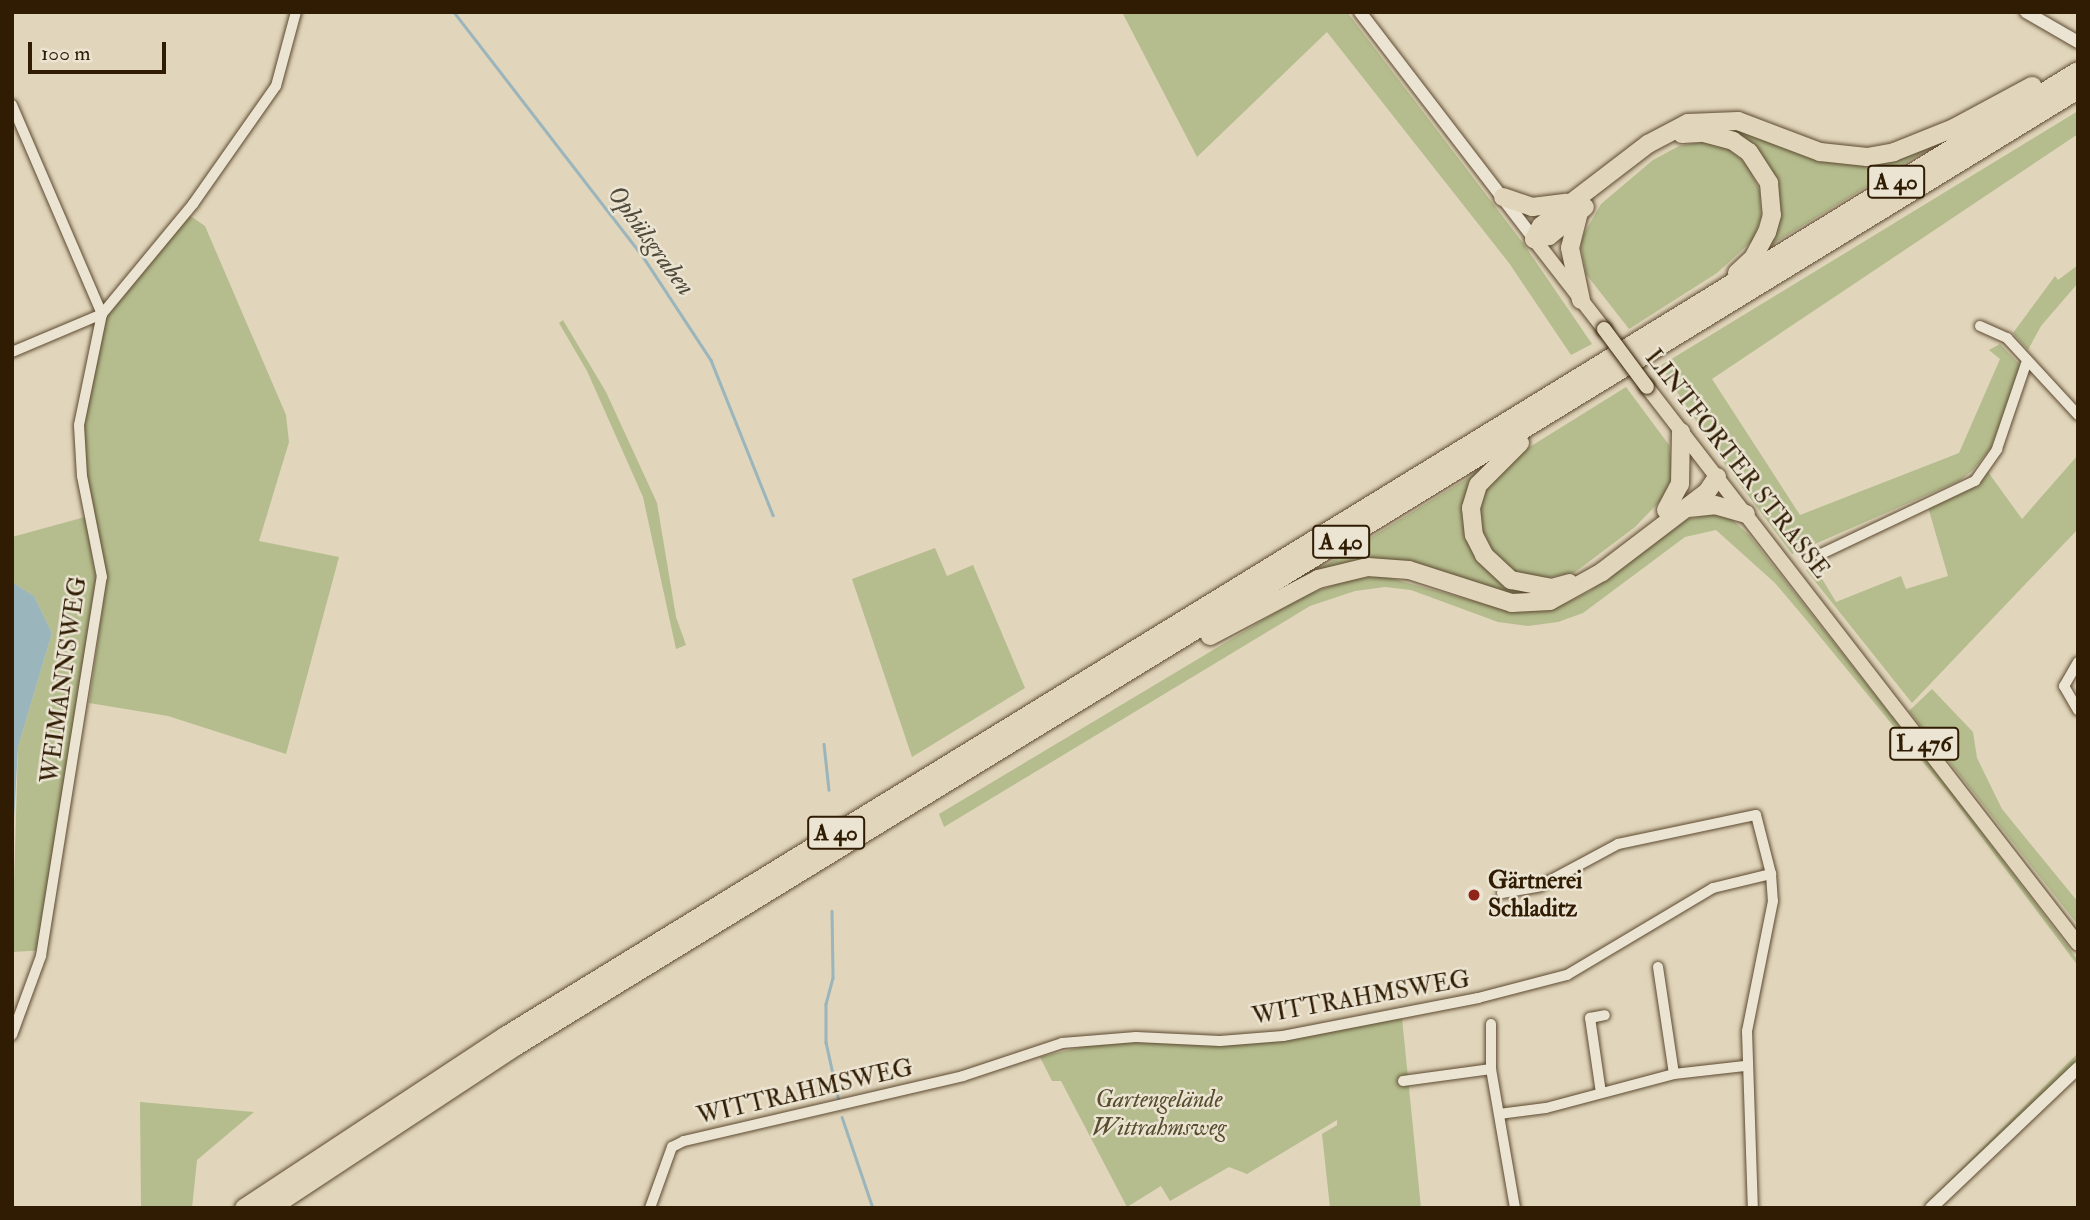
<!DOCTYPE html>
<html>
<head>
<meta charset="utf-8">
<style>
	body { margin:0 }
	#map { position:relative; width:2090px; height:1220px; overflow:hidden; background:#e1d5bb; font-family:"IM FELL Double Pica",serif }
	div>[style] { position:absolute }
	.green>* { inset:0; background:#b5bd8e }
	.water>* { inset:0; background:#9ab5bc }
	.stream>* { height:2.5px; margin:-1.25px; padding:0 1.25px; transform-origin:1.25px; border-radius:1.25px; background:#9ab5bc }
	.roads { filter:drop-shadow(0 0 2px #5c4a30) drop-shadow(0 0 2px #5c4a30) }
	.street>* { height:10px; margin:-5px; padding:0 5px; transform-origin:5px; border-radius:5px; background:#ece4d3 }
	.secondary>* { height:12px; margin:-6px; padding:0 6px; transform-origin:6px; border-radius:6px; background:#ece4d3 }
	.primary>* { height:14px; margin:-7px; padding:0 7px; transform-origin:7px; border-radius:7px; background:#e1d5bb }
	.highway>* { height:18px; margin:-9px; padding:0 9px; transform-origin:9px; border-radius:9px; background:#e1d5bb }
	.bridges { filter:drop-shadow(0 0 2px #2f1c02) drop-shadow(0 0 2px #2f1c02) }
	.primary-bridge>* { height:14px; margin:-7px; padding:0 7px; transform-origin:7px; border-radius:7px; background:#e1d5bb }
	.dots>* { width:19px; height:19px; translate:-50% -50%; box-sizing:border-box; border:4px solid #ece4d3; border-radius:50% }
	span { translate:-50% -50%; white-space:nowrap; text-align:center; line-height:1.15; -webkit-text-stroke:5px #ece4d3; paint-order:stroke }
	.shield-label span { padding:2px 5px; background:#ece4d3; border:2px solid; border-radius:5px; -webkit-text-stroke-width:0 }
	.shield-label { font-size:23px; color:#2f1c02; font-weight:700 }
	.street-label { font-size:24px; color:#2f1c02 }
	.poi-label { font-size:24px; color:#2f1c02; font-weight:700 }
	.left { translate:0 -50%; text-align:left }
	.park-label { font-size:24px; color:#574c2c; font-style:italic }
	.water-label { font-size:26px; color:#4f4a3a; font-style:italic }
	.frame { position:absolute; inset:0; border:14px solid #2f1c02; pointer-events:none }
	.scale { position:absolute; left:28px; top:42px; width:138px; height:32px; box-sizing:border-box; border:4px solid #2f1c02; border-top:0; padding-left:9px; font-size:21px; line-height:24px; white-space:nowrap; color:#2f1c02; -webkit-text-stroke:5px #ece4d3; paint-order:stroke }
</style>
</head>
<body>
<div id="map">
	<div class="green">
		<div style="clip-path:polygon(1122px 12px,1347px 12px,1523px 243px,1592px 344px,1571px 355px,1509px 263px,1327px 32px,1197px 157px)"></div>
		<div style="clip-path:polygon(2078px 111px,2078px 134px,1712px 379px,1800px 515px,1959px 453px,2000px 359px,1989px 350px,2000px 344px,2021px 366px,1991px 448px,1973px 470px,1959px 481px,1792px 554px,1726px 466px,1660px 366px)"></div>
		<div style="clip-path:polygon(1727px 124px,1801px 149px,1925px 151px,1758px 253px,1766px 243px,1766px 169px,1690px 127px)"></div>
		<div style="clip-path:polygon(1702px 142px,1729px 148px,1748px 166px,1760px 191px,1761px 218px,1753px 240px,1717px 273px,1629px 329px,1586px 274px,1580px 241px,1601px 204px,1653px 160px,1679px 146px)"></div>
		<div style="clip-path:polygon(189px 215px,205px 226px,286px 415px,289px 442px,259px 541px,339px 557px,286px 754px,168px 716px,89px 703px,107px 577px,86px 522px,96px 579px,47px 904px,55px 904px,47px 950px,12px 952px,18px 747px,52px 633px,34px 596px,12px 582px,12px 537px,85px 517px,75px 431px,105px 317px)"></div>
		<div style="clip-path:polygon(2078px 265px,2078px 283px,2041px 326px,2028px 350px,2013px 333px,2055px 276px,2058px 280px)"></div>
		<div style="clip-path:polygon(563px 320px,606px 392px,657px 503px,676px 617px,686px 645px,676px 649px,643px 497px,587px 371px,559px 323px)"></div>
		<div style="clip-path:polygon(1626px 387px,1669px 445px,1673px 475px,1662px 499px,1635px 527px,1574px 573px,1532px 580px,1500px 565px,1480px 534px,1479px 511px,1485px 490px,1523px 451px)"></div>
		<div style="clip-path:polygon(2078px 455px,2078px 529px,1912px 703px,1806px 570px,1815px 567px,1836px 602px,1901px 576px,1906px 589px,1948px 576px,1928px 507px,1968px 490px,1988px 472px,2022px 519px)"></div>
		<div style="clip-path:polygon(1486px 467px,1474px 485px,1479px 560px,1552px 592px,1530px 600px,1430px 572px,1311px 574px)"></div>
		<div style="clip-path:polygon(1718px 513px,1728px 516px,1749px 535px,1952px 793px,2078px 960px,2078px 966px,1950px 795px,1808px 622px,1775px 583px,1716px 530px,1685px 537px,1583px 613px,1558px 622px,1528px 626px,1498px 622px,1411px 590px,1385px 587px,1355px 591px,1310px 606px,944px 827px,939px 814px,1305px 595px,1351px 579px,1382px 576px,1503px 609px,1537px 611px,1564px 604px,1590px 591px,1680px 521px)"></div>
		<div style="clip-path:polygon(935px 548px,947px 576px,973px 565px,1025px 688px,912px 757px,852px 579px)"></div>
		<div style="clip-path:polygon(1932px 689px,1973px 732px,1977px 758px,2002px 809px,2078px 902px,2078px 925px,1909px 711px)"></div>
		<div style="clip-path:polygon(1402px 1018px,1421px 1208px,1330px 1208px,1322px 1134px,1337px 1125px,1337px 1120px,1247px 1174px,1229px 1167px,1170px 1201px,1161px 1186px,1127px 1207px,1061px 1081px,1052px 1081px,1040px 1057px,1102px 1042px,1251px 1043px)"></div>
		<div style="clip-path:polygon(2078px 1053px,2078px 1059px,2038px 1100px,1922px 1208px)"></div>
		<div style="clip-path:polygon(140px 1102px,254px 1112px,197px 1160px,192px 1208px,141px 1208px)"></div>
	</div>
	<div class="water">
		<div style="clip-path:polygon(12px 582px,34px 596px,52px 633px,18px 747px,12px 856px)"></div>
	</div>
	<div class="stream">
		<div style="left:454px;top:12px;width:307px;rotate:52.3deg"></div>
		<div style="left:642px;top:255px;width:126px;rotate:56.7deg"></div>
		<div style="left:711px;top:360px;width:167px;rotate:68.2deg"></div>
		<div style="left:824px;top:744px;width:46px;rotate:83.8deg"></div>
		<div style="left:832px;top:911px;width:67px;rotate:89.1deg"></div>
		<div style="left:833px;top:978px;width:27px;rotate:105deg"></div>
		<div style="left:826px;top:1004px;width:38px;rotate:90deg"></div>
		<div style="left:826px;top:1042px;width:60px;rotate:77.6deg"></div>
		<div style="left:842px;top:1117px;width:96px;rotate:71.2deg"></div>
	</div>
	<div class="roads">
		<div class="street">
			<div style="left:12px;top:105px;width:228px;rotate:66.7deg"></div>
			<div style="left:102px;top:314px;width:98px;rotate:157.1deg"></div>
			<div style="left:1980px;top:326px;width:30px;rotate:24deg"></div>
			<div style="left:2007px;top:338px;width:105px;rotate:47.3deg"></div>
			<div style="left:1819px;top:555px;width:173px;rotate:-25.4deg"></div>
			<div style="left:1975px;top:481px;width:39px;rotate:-55deg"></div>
			<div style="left:1997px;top:449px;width:93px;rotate:-71.2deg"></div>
			<div style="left:2078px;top:662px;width:28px;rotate:120deg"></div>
			<div style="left:2064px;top:686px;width:28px;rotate:60deg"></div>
			<div style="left:1502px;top:893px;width:39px;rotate:-10deg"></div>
			<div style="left:1540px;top:886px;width:89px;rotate:-28.3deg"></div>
			<div style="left:1618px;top:844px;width:141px;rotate:-11.9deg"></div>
			<div style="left:1756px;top:815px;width:61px;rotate:75.7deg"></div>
			<div style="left:1771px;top:874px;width:27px;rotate:86deg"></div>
			<div style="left:1773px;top:901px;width:133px;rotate:101.3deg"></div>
			<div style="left:1747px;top:1031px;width:177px;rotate:88.1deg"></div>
			<div style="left:1658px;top:967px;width:108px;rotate:81.5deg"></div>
			<div style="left:1491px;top:1024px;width:45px;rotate:90deg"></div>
			<div style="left:1491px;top:1069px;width:141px;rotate:80.2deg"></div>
			<div style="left:12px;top:1035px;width:84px;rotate:-69.8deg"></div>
			<div style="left:41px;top:956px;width:384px;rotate:-80.9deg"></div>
			<div style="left:102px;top:577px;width:103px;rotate:-101.2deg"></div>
			<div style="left:82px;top:476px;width:51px;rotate:-93.4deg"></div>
			<div style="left:79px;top:425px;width:113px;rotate:-78.3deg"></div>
			<div style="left:102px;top:314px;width:143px;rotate:-50.4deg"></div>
			<div style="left:193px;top:204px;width:144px;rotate:-54.9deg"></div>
			<div style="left:276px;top:86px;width:77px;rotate:-74.9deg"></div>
			<div style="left:1403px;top:1081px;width:89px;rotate:-7.8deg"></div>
			<div style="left:1601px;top:1093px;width:76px;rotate:-98.3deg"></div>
			<div style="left:1590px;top:1018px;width:15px;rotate:-11deg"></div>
			<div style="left:1499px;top:1114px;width:47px;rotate:-7.3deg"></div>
			<div style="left:1546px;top:1108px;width:132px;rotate:-14.9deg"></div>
			<div style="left:1674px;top:1074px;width:71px;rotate:-6.4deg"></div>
			<div style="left:650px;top:1208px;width:65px;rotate:-70.2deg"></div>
			<div style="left:672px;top:1147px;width:13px;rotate:-27deg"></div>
			<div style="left:684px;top:1141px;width:286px;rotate:-13.1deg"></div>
			<div style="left:963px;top:1076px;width:104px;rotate:-18.4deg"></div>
			<div style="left:1062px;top:1043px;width:74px;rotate:-4.6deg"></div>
			<div style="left:1136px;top:1037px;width:84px;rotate:2.7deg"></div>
			<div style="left:1220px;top:1041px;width:63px;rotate:-4.5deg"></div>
			<div style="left:1283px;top:1036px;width:199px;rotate:-11deg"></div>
			<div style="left:1478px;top:998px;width:92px;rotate:-14.5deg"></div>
			<div style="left:1567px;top:975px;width:170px;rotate:-30.8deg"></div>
			<div style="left:1713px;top:888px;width:60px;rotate:-13.6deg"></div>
		</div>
		<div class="secondary">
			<div style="left:1360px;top:12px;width:286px;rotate:52.5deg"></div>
			<div style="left:2026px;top:12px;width:60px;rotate:30deg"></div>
			<div style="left:1931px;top:1208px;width:203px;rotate:-43.6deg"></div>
		</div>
		<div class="primary">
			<div style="left:1534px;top:239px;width:114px;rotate:52.1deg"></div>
			<div style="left:1647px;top:387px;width:704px;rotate:52.27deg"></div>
		</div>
		<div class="highway">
			<div style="left:1682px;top:134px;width:22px;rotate:-3deg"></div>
			<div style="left:1704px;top:133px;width:30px;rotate:15deg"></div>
			<div style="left:1733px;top:141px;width:19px;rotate:35deg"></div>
			<div style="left:1749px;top:152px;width:37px;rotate:57deg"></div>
			<div style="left:1769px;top:183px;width:32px;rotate:85deg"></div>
			<div style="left:1772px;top:215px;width:18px;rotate:106deg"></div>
			<div style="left:1767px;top:232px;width:30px;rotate:118deg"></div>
			<div style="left:1753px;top:258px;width:22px;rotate:137deg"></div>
			<div style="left:1503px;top:197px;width:31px;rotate:19deg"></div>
			<div style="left:1532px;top:207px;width:35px;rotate:-7deg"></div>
			<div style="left:1579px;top:212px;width:37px;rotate:104deg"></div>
			<div style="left:1570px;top:248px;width:53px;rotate:78.1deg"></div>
			<div style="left:1534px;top:239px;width:15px;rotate:-62deg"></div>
			<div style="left:1541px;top:226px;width:135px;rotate:-37.5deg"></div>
			<div style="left:1648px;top:144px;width:45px;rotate:-27.7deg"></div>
			<div style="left:1688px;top:123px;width:50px;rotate:-2.3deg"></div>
			<div style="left:1738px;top:121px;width:88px;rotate:20.7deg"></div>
			<div style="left:1820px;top:152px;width:47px;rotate:6.1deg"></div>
			<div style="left:1867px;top:157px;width:27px;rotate:-10deg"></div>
			<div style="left:1894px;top:152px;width:65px;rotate:-21.8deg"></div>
			<div style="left:1954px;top:128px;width:89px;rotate:-28.3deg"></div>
			<div style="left:1534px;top:239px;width:15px;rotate:-11deg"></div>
			<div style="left:1549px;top:236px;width:46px;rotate:-38.9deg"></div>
			<div style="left:1520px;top:443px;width:59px;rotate:135deg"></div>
			<div style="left:1478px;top:485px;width:24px;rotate:107deg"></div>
			<div style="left:1471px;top:508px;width:27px;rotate:84deg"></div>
			<div style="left:1474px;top:535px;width:22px;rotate:63deg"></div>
			<div style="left:1484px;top:555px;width:37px;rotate:43deg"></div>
			<div style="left:1511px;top:580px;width:42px;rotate:11deg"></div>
			<div style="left:1552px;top:588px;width:18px;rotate:-16deg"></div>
			<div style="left:1688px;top:508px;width:27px;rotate:-6deg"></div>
			<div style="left:1715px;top:505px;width:32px;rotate:16deg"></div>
			<div style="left:1666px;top:510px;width:30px;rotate:-62deg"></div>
			<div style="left:1680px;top:484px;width:52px;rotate:-88.9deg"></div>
			<div style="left:1210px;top:636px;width:122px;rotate:-27.8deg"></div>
			<div style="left:1318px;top:579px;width:51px;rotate:-13.5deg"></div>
			<div style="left:1368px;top:567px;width:41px;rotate:4.2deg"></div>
			<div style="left:1409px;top:570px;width:108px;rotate:17.8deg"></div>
			<div style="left:1512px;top:603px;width:38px;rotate:-3deg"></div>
			<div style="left:1550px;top:601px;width:60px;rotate:-29.1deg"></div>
			<div style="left:1602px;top:572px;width:132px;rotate:-37.3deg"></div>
			<div style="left:1707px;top:492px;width:18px;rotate:-56deg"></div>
			<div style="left:244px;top:1208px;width:313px;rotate:-33.4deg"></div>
			<div style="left:505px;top:1036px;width:1845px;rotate:-31.53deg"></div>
			<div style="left:271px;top:1208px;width:292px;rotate:-33.4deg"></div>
			<div style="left:515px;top:1047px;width:1833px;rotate:-31.48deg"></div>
		</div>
	</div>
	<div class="bridges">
		<div class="primary-bridge">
			<div style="left:1604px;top:329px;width:72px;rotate:53.4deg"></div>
		</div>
	</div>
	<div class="dots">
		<div style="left:1474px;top:895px;background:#8f2418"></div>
	</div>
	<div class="shield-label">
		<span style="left:1896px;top:182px">A 40</span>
		<span style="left:1341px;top:542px">A 40</span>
		<span style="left:1924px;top:744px">L 476</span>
		<span style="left:836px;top:833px">A 40</span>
	</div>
	<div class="street-label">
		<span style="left:1737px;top:464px;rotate:52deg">LINTFORTER STRASSE</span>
		<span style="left:64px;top:680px;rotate:-82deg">WEIMANNSWEG</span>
		<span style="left:1361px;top:998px;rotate:-10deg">WITTRAHMSWEG</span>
		<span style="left:805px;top:1092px;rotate:-13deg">WITTRAHMSWEG</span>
	</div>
	<div class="poi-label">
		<span class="left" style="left:1488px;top:895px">Gärtnerei<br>Schladitz</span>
	</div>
	<div class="park-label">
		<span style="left:1159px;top:1114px">Gartengelände<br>Wittrahmsweg</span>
	</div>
	<div class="water-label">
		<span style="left:650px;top:241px;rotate:54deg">Ophülsgraben</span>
	</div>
	<div class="frame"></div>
	<div class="scale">100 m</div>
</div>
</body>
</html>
